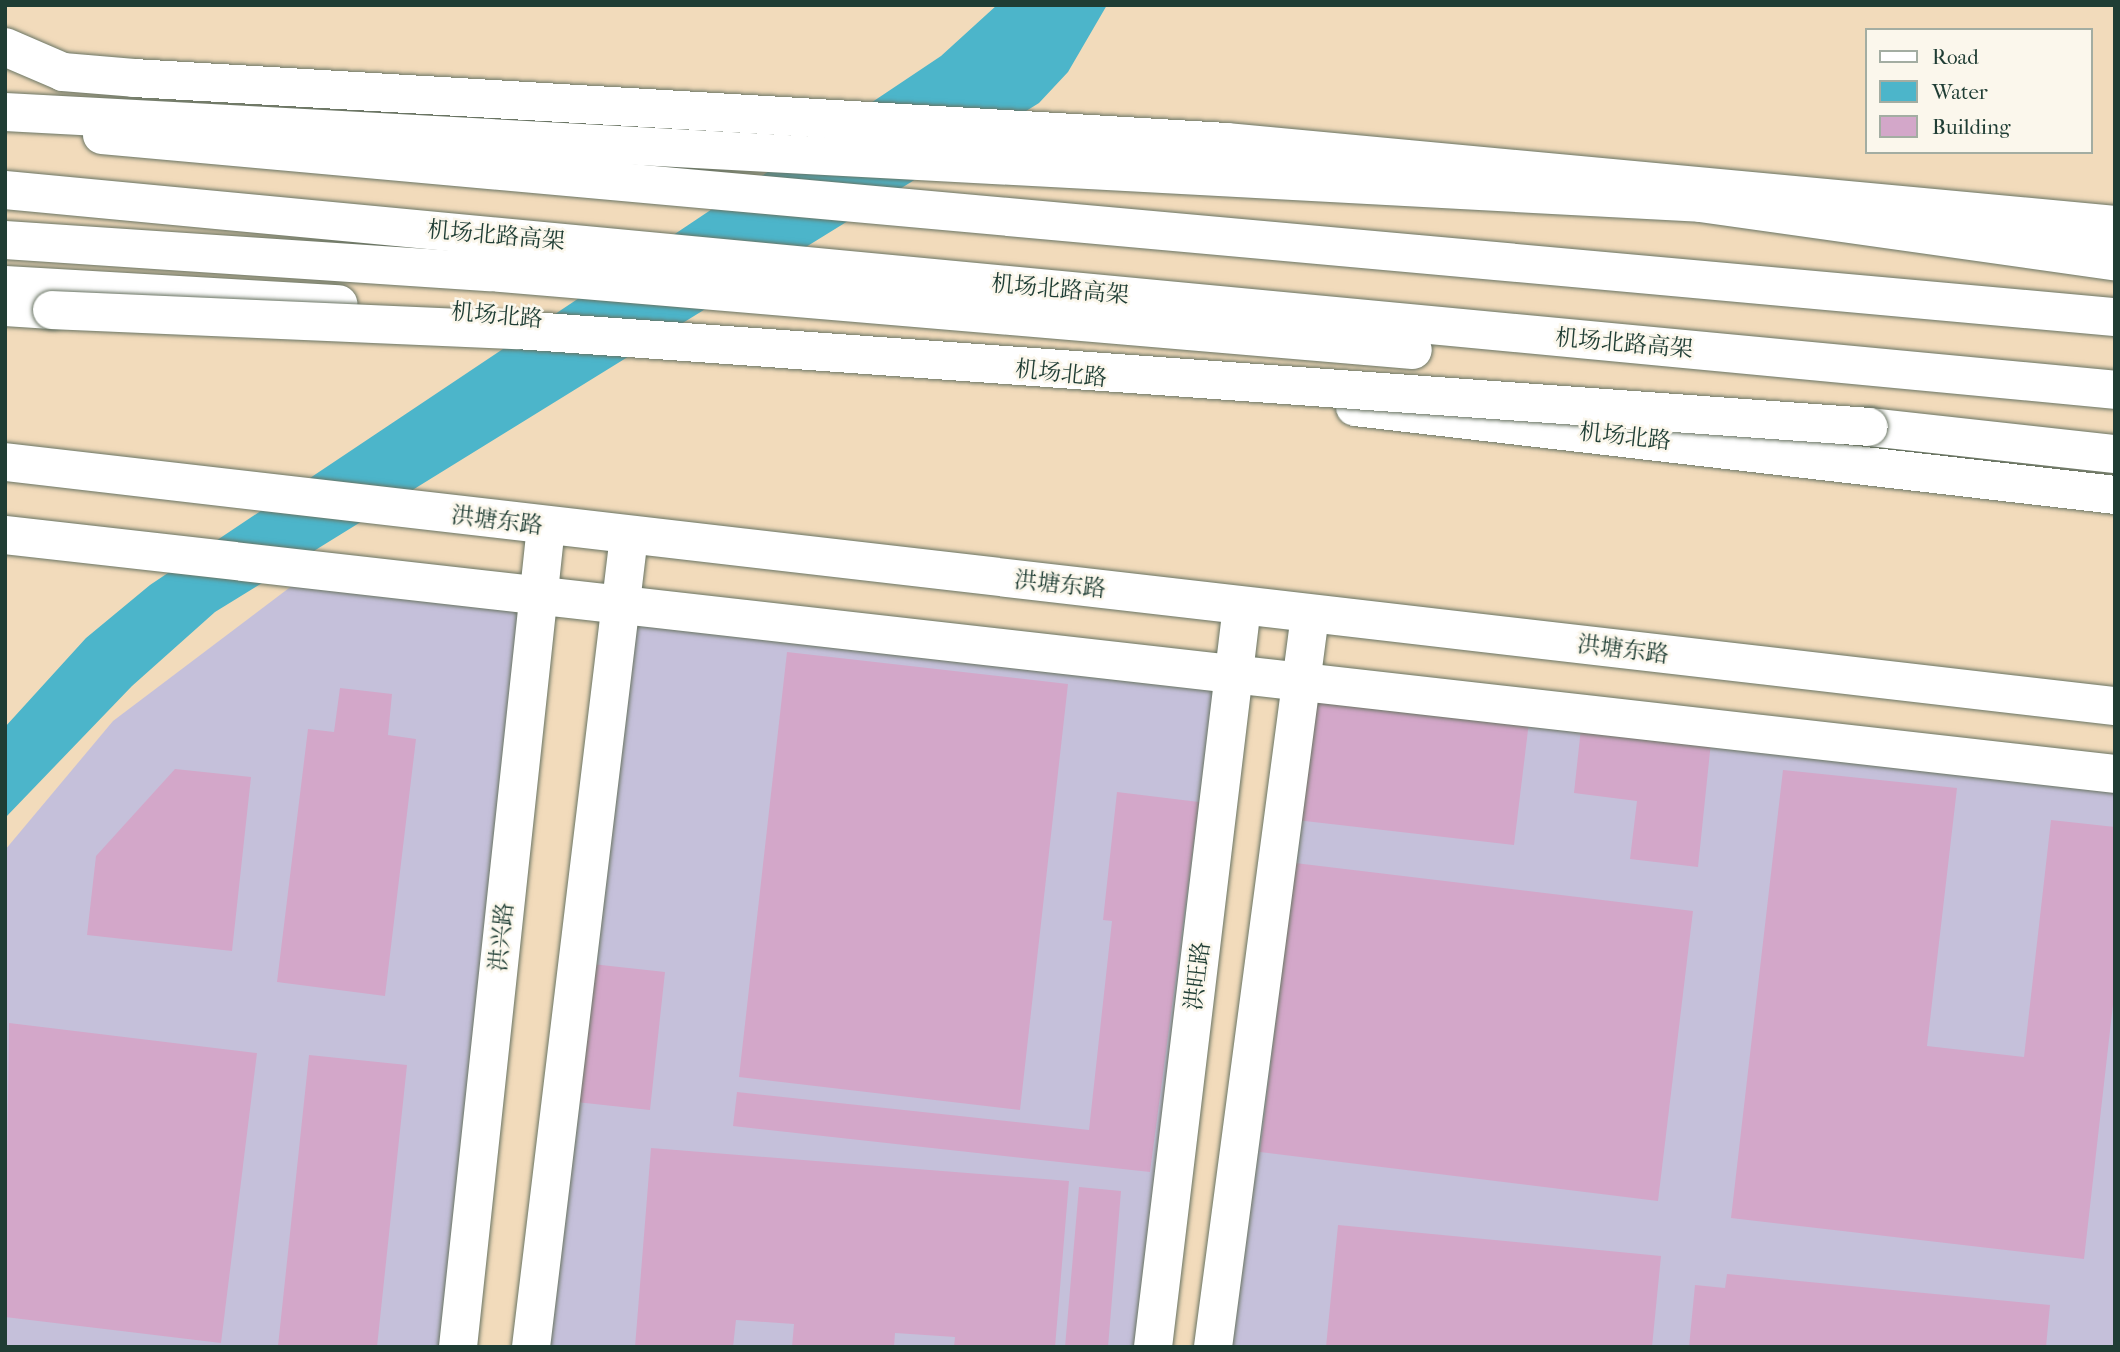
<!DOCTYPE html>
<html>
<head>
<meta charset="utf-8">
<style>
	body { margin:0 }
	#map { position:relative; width:2120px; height:1352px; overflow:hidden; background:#f2dbbb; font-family:"IM FELL French Canon","Noto Serif SC",serif }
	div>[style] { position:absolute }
	.industrial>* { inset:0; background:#c5c0da }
	.water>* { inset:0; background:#4cb5ca }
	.building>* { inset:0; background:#d3a7c9 }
	.roads { filter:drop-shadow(0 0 2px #697463) drop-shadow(0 0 2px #697463) }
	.minor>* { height:38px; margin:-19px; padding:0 19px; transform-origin:19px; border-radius:19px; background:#fff }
	.major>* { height:38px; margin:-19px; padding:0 19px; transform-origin:19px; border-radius:19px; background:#fff }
	.highway>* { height:38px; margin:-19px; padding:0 19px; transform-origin:19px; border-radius:19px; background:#fff }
	.bridges { filter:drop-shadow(0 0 2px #697463) drop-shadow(0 0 2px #697463) }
	.highway-bridge>* { height:38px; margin:-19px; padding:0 19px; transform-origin:19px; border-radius:19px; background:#fff }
	span { translate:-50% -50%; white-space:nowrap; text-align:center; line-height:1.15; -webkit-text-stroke:5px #fbf7ec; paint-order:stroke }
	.street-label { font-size:23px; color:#1f3d34 }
	.frame { position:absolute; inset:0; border:7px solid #1f3d34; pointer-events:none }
	.legend { position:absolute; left:1865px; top:28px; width:228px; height:126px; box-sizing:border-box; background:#fbf7ec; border:2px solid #a3ada2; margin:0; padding:9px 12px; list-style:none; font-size:21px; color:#1f3d34 }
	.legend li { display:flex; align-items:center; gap:14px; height:35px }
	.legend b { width:35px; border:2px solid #a3ada2 }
</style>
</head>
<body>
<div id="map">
	<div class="industrial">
		<div style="clip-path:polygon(293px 585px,524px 604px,445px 1347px,5px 1347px,5px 850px,113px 721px)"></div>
		<div style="clip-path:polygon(628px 616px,1222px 683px,1141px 1347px,540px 1347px)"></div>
		<div style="clip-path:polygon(1307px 689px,2115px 786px,2115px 1347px,1222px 1347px)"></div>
	</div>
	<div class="water">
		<div style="clip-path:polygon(997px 5px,1107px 5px,1068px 72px,1039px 103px,215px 612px,132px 686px,5px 818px,5px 727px,86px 638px,150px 585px,941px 56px)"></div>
	</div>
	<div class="building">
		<div style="clip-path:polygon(787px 652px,1068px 684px,1020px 1110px,739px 1077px)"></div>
		<div style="clip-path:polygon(340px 688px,392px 694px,388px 735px,416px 739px,385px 996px,277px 982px,308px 729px,334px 732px)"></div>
		<div style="clip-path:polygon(1310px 696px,1529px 722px,1514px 845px,1296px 820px)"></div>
		<div style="clip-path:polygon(1581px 728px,1711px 742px,1698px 867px,1630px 859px,1637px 801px,1574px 793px)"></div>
		<div style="clip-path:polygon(175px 769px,251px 777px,232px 951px,87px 935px,96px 856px)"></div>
		<div style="clip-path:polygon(1783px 770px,1957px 788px,1927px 1046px,2024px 1057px,2051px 820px,2115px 827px,2115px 987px,2084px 1259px,1731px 1218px)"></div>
		<div style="clip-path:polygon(1117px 792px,1199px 802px,1150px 1172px,733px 1126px,737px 1092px,1089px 1130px,1112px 921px,1103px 920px)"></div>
		<div style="clip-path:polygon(1295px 863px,1693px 911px,1658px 1201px,1260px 1152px)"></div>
		<div style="clip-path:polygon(592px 964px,665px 972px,650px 1110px,576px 1102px)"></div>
		<div style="clip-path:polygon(9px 1023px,257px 1053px,221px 1343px,5px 1317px)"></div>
		<div style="clip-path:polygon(309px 1055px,407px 1065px,377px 1347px,278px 1346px)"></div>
		<div style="clip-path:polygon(651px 1148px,1069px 1181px,1055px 1347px,954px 1347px,955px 1337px,895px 1333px,894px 1347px,792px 1347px,794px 1324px,736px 1320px,733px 1347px,635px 1347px)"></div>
		<div style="clip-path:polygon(1079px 1187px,1121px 1191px,1108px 1347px,1065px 1347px)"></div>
		<div style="clip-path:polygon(1338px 1225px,1661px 1256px,1652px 1347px,1326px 1347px)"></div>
		<div style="clip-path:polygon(1727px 1274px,2050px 1305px,2046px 1347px,1689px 1347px,1695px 1285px,1725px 1288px)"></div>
	</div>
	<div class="roads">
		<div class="minor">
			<div style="left:5px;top:47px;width:63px;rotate:23.3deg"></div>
			<div style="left:63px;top:72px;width:71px;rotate:4.8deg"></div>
			<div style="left:134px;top:78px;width:1094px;rotate:3.35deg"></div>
			<div style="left:1226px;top:142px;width:893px;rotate:5.33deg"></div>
			<div style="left:458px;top:1347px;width:826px;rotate:-83.88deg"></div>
			<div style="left:531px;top:1347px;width:817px;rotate:-83.11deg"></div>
			<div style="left:1153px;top:1347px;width:746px;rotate:-83.15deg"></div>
			<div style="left:1213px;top:1347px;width:738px;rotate:-82.45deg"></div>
		</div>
		<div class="major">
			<div style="left:102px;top:135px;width:2021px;rotate:5.17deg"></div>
			<div style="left:5px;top:285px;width:334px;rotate:3.3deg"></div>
			<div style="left:1355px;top:407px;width:765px;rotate:6.6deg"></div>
			<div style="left:5px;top:462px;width:2124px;rotate:6.6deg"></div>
			<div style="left:5px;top:535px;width:2123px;rotate:6.46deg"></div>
		</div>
		<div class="highway">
			<div style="left:5px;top:112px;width:1697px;rotate:3.07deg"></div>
			<div style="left:1700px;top:203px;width:419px;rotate:8deg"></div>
			<div style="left:5px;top:190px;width:2119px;rotate:5.41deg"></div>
			<div style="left:5px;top:240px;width:486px;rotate:3.8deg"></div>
			<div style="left:490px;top:272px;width:926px;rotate:4.83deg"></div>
			<div style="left:5px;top:307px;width:47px;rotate:3.7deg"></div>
			<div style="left:1869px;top:427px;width:247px;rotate:6.3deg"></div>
		</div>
	</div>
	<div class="bridges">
		<div class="highway-bridge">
			<div style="left:52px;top:310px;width:465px;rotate:2.5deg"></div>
			<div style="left:517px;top:330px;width:1355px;rotate:4.1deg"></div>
		</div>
	</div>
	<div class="street-label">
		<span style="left:496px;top:236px;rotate:5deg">机场北路高架</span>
		<span style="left:1060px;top:290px;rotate:5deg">机场北路高架</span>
		<span style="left:497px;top:316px;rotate:5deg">机场北路</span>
		<span style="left:1624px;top:344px;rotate:5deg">机场北路高架</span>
		<span style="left:1061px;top:374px;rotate:6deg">机场北路</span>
		<span style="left:1625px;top:437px;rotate:6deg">机场北路</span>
		<span style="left:497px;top:521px;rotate:7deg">洪塘东路</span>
		<span style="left:1060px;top:585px;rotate:6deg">洪塘东路</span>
		<span style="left:1623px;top:650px;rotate:7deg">洪塘东路</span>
		<span style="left:502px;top:937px;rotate:-84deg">洪兴路</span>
		<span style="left:1198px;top:976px;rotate:-83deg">洪旺路</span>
	</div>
	<div class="frame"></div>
	<ul class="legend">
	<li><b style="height:9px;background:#fff"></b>Road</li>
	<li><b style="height:19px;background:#4cb5ca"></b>Water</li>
	<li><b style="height:19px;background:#d3a7c9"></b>Building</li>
	</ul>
</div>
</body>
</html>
